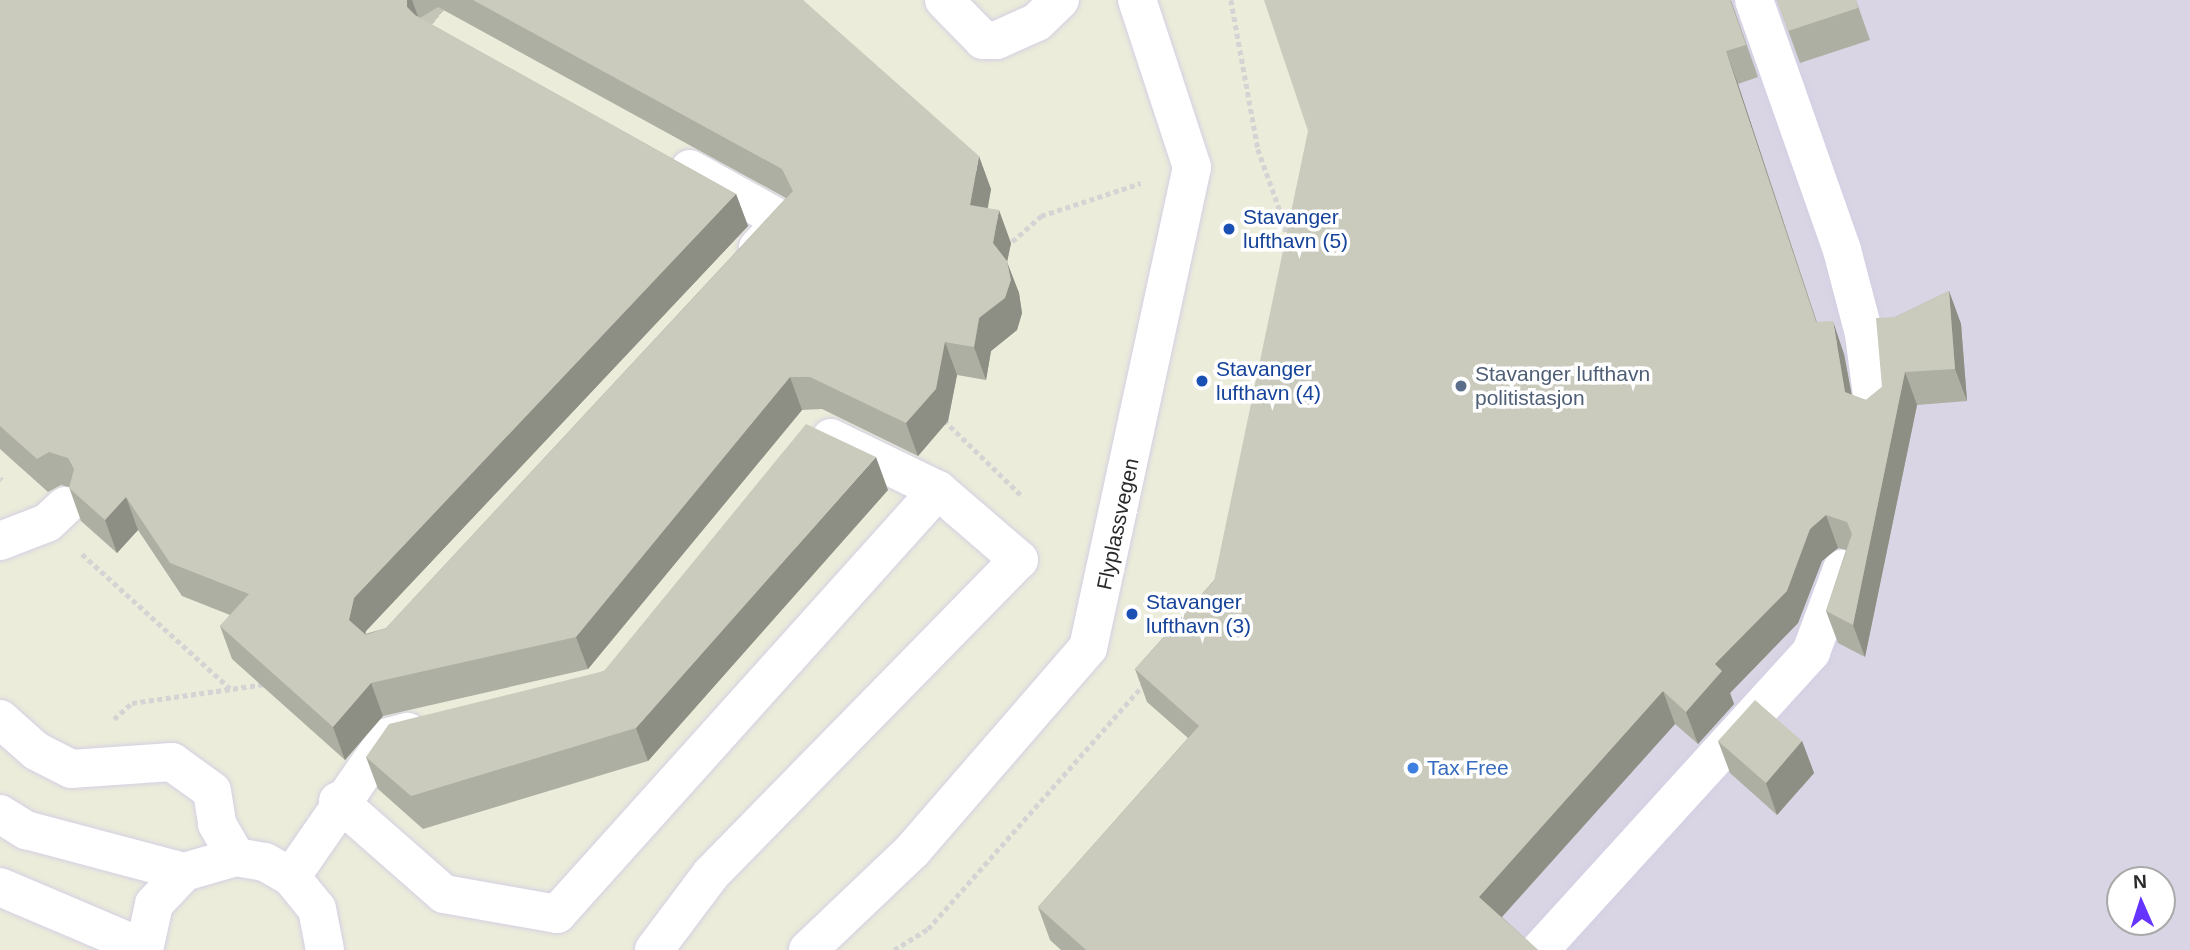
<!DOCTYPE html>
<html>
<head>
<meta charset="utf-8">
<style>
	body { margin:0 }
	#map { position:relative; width:2190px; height:950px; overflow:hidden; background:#ececda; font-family:Helvetica,sans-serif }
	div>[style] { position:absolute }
	.airport>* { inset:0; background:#d9d5e5 }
	.minor-tunnel>* { height:38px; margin-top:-19px; transform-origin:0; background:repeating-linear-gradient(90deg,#c5c5b7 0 38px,transparent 0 57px) }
	.path>* { height:4.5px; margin-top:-2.25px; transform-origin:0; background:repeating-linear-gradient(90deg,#d4d4d4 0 5px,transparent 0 8.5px) }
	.roads { filter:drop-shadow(0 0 2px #d4cfe3) drop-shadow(0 0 2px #d4cfe3) }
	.minor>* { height:38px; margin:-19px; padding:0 19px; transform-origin:19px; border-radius:19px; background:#fff }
	.wall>* { inset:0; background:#aeafa3 }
	.shaded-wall>* { inset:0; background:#8d8e84 }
	.building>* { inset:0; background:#cacbbd }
	.dots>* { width:19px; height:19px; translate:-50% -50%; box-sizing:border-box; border:4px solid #fff; border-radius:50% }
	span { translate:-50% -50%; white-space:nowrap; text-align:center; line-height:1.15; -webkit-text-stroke:7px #fff; paint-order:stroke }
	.transit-label { font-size:21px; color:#164399 }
	.left { translate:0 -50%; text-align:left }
	.service-label { font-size:21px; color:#4e5e75 }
	.street-label { font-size:21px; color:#292929 }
	.shop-label { font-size:21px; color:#366cbe }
	.north { position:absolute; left:2106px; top:866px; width:70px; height:70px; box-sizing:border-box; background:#fff; border:2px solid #a9a9a9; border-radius:50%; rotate:357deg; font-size:19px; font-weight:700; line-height:28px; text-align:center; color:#292929 }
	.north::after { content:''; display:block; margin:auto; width:24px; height:32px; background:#6534ff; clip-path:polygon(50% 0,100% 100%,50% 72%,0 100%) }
</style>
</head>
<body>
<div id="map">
	<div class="airport">
		<div style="clip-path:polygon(evenodd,1311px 0,2190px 0,2190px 950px,1148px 950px,1332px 165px,1311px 0,2120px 880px,2162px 880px,2162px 922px,2120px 922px,2120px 880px)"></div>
	</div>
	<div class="minor-tunnel">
		<div style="left:403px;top:0;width:45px;rotate:39.6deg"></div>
		<div style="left:438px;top:29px;width:47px;rotate:128.1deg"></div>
	</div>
	<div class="path">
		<div style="left:1231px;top:0;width:151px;rotate:79.7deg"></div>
		<div style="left:1258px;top:149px;width:83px;rotate:70.3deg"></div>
		<div style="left:1286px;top:227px;width:16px;rotate:94deg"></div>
		<div style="left:1006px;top:247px;width:47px;rotate:-41.5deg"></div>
		<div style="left:1041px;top:216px;width:105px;rotate:-18.3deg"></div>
		<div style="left:944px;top:420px;width:110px;rotate:44.3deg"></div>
		<div style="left:0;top:478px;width:3px;rotate:45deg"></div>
		<div style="left:82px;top:554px;width:200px;rotate:42.2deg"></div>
		<div style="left:114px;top:719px;width:24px;rotate:-42deg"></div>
		<div style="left:132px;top:703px;width:135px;rotate:-8.1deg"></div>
		<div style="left:894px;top:950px;width:40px;rotate:-32deg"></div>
		<div style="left:928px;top:929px;width:327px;rotate:-48.6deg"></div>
	</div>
	<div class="roads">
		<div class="minor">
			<div style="left:944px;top:0;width:56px;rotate:45.7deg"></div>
			<div style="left:983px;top:40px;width:14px"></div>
			<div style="left:997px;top:40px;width:44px;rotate:-24.2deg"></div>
			<div style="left:1037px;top:22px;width:32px;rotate:-44deg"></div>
			<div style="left:1754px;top:0;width:265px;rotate:70.6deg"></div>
			<div style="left:1842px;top:250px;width:87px;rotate:75.3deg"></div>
			<div style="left:1864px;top:334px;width:78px;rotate:82.6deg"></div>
			<div style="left:690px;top:169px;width:107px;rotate:29.2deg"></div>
			<div style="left:783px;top:221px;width:37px;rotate:133deg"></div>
			<div style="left:0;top:541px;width:50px;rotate:-21deg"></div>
			<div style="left:47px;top:523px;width:25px;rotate:-43deg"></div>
			<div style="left:0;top:719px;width:48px;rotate:41.6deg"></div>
			<div style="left:36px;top:751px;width:39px;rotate:27deg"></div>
			<div style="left:71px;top:769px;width:101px;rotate:-4deg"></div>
			<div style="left:172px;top:762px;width:49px;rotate:35.9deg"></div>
			<div style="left:212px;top:791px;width:33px;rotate:81deg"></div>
			<div style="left:217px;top:824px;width:38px;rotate:60deg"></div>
			<div style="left:338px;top:801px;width:141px;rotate:41.3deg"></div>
			<div style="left:444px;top:894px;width:115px;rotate:10deg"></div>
			<div style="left:557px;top:914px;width:570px;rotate:-48.06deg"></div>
			<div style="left:0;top:814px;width:31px;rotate:32deg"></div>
			<div style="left:26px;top:830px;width:163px;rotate:14.9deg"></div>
			<div style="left:291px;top:877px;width:170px;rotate:-55.3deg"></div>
			<div style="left:388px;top:737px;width:20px;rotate:-15deg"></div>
			<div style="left:0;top:887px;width:156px;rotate:23deg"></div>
			<div style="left:144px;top:950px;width:47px;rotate:-77.7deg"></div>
			<div style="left:154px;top:904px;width:44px;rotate:-46.8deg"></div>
			<div style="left:184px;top:872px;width:54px;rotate:-16.1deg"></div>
			<div style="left:236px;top:857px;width:29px;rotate:10deg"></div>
			<div style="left:265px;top:862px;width:30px;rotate:30deg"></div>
			<div style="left:291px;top:877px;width:41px;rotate:50.9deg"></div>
			<div style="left:317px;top:909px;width:42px;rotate:79deg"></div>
			<div style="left:654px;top:950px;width:95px;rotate:-53.1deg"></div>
			<div style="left:711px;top:874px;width:440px;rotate:-45.6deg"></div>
			<div style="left:1019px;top:560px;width:107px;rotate:-139.2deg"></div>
			<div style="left:938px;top:490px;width:119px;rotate:-154.1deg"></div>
			<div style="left:808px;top:950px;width:144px;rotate:-43.6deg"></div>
			<div style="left:912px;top:851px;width:269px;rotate:-49.1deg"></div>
			<div style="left:1088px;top:648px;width:492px;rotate:-77.8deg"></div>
			<div style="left:1192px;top:167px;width:176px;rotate:-108.2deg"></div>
			<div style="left:1540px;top:950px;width:403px;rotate:-47.7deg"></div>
			<div style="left:1811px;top:652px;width:89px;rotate:-69.5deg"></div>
		</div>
	</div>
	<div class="wall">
		<div style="clip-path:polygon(evenodd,0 0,803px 0,991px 189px,988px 208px,1011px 243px,1007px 262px,1019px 293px,1022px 313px,1017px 330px,991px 351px,986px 380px,957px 375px,948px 421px,918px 456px,822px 409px,802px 410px,588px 669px,383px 716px,345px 760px,232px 659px,220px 626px,230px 615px,182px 596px,138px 530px,117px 553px,81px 521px,69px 487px,61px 485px,48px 492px,0 449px,0 0,438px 7px,786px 198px,386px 628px,365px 634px,366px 631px,748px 226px,736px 194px,420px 18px,438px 7px)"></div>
		<div style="clip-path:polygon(1731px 0,1758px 77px,1738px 84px,1817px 322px,1844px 354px,1852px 395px,1866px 400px,1882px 387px,1895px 317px,1949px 291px,1961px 324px,1967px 401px,1917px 405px,1865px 657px,1838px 643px,1826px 611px,1846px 550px,1838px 548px,1822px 561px,1798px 623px,1730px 693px,1734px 704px,1698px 744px,1675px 724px,1502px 917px,1538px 950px,1061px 950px,1050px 940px,1038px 907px,1188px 738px,1147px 702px,1135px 669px)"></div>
		<div style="clip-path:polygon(1777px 0,1856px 0,1870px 40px,1800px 63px)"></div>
		<div style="clip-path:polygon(888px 490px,648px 761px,423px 829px,378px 789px,366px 757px,604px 671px)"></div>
		<div style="clip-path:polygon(1718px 741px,1802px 741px,1814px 773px,1777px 815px,1730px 773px)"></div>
	</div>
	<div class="shaded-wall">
		<div style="clip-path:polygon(407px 0,412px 0,419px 19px,407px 7px)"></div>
		<div style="clip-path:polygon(1726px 51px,1738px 84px,1827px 355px,1816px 322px)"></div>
		<div style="clip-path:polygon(979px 156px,991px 189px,982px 237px,970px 205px)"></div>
		<div style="clip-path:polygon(736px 194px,748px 226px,366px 631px,361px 653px,349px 620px,354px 598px)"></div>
		<div style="clip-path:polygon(999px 210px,1011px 243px,1007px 262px,1019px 293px,1022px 313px,1017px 330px,991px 351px,986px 380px,974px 347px)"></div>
		<div style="clip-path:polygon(1949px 291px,1961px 324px,1967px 401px,1955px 369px)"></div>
		<div style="clip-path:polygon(1833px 321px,1844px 354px,1857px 425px,1845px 392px)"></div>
		<div style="clip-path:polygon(945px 342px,957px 375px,948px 421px,918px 456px,906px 423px)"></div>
		<div style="clip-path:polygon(1905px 372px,1917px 405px,1865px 657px,1853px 625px)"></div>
		<div style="clip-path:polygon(790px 377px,802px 410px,588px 669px,576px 637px)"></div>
		<div style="clip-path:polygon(876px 457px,888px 490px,648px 761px,636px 728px)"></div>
		<div style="clip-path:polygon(126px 497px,138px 530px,117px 553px,105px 520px)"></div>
		<div style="clip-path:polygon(1826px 515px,1838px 548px,1822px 561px,1798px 623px,1730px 693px,1734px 704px,1698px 744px,1686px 712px,1715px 664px,1810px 529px)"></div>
		<div style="clip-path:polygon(371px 683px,383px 716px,345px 760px,333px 727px)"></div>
		<div style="clip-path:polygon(1663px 691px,1675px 724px,1491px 929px,1479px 897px)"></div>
		<div style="clip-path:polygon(1802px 741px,1814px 773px,1777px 815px,1766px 783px)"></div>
	</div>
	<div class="building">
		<div style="clip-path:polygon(0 0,407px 0,407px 7px,415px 15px,736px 194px,354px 598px,349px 620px,366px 635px,386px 628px,793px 191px,782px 169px,473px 0,803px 0,979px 156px,970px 205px,999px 210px,993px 243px,1007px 261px,1011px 280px,1005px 298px,979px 318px,974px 347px,945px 342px,936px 389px,906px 423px,810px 377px,790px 377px,576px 637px,371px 683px,333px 727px,220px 626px,249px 594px,170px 563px,126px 497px,105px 520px,69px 488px,74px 469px,68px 458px,49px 452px,37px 459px,0 426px)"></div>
		<div style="clip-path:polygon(1264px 0,1730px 0,1746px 45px,1726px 51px,1816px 322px,1833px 321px,1845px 392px,1866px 400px,1882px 387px,1876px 318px,1895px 317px,1949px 291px,1955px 369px,1905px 372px,1853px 625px,1826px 611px,1852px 534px,1847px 522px,1826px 515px,1810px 529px,1787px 591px,1715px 664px,1722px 671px,1686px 712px,1663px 691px,1479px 897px,1538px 950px,1086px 950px,1038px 907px,1199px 726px,1135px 669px,1214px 581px,1308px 131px)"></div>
		<div style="clip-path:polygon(1777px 0,1856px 0,1858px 8px,1788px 31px)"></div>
		<div style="clip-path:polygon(806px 424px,876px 457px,636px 728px,411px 796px,366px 757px,389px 724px,604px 671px)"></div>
		<div style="clip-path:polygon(1755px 700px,1802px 741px,1766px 783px,1718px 741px)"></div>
	</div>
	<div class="dots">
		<div style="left:1229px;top:229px;background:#1a4fb4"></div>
		<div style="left:1202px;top:381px;background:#1a4fb4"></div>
		<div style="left:1461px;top:386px;background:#5c6f8a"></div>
		<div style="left:1132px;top:614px;background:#1a4fb4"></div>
		<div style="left:1413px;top:768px;background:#3f7fe0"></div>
	</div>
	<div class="transit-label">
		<span class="left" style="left:1243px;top:229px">Stavanger<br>lufthavn (5)</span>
		<span class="left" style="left:1216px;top:381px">Stavanger<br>lufthavn (4)</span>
		<span class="left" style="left:1146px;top:614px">Stavanger<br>lufthavn (3)</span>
	</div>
	<div class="service-label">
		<span class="left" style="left:1475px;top:386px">Stavanger lufthavn<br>politistasjon</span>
	</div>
	<div class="street-label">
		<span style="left:1118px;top:524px;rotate:-78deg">Flyplassvegen</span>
	</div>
	<div class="shop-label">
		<span class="left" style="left:1427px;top:768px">Tax Free</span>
	</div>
	<div class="north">N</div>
</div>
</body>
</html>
